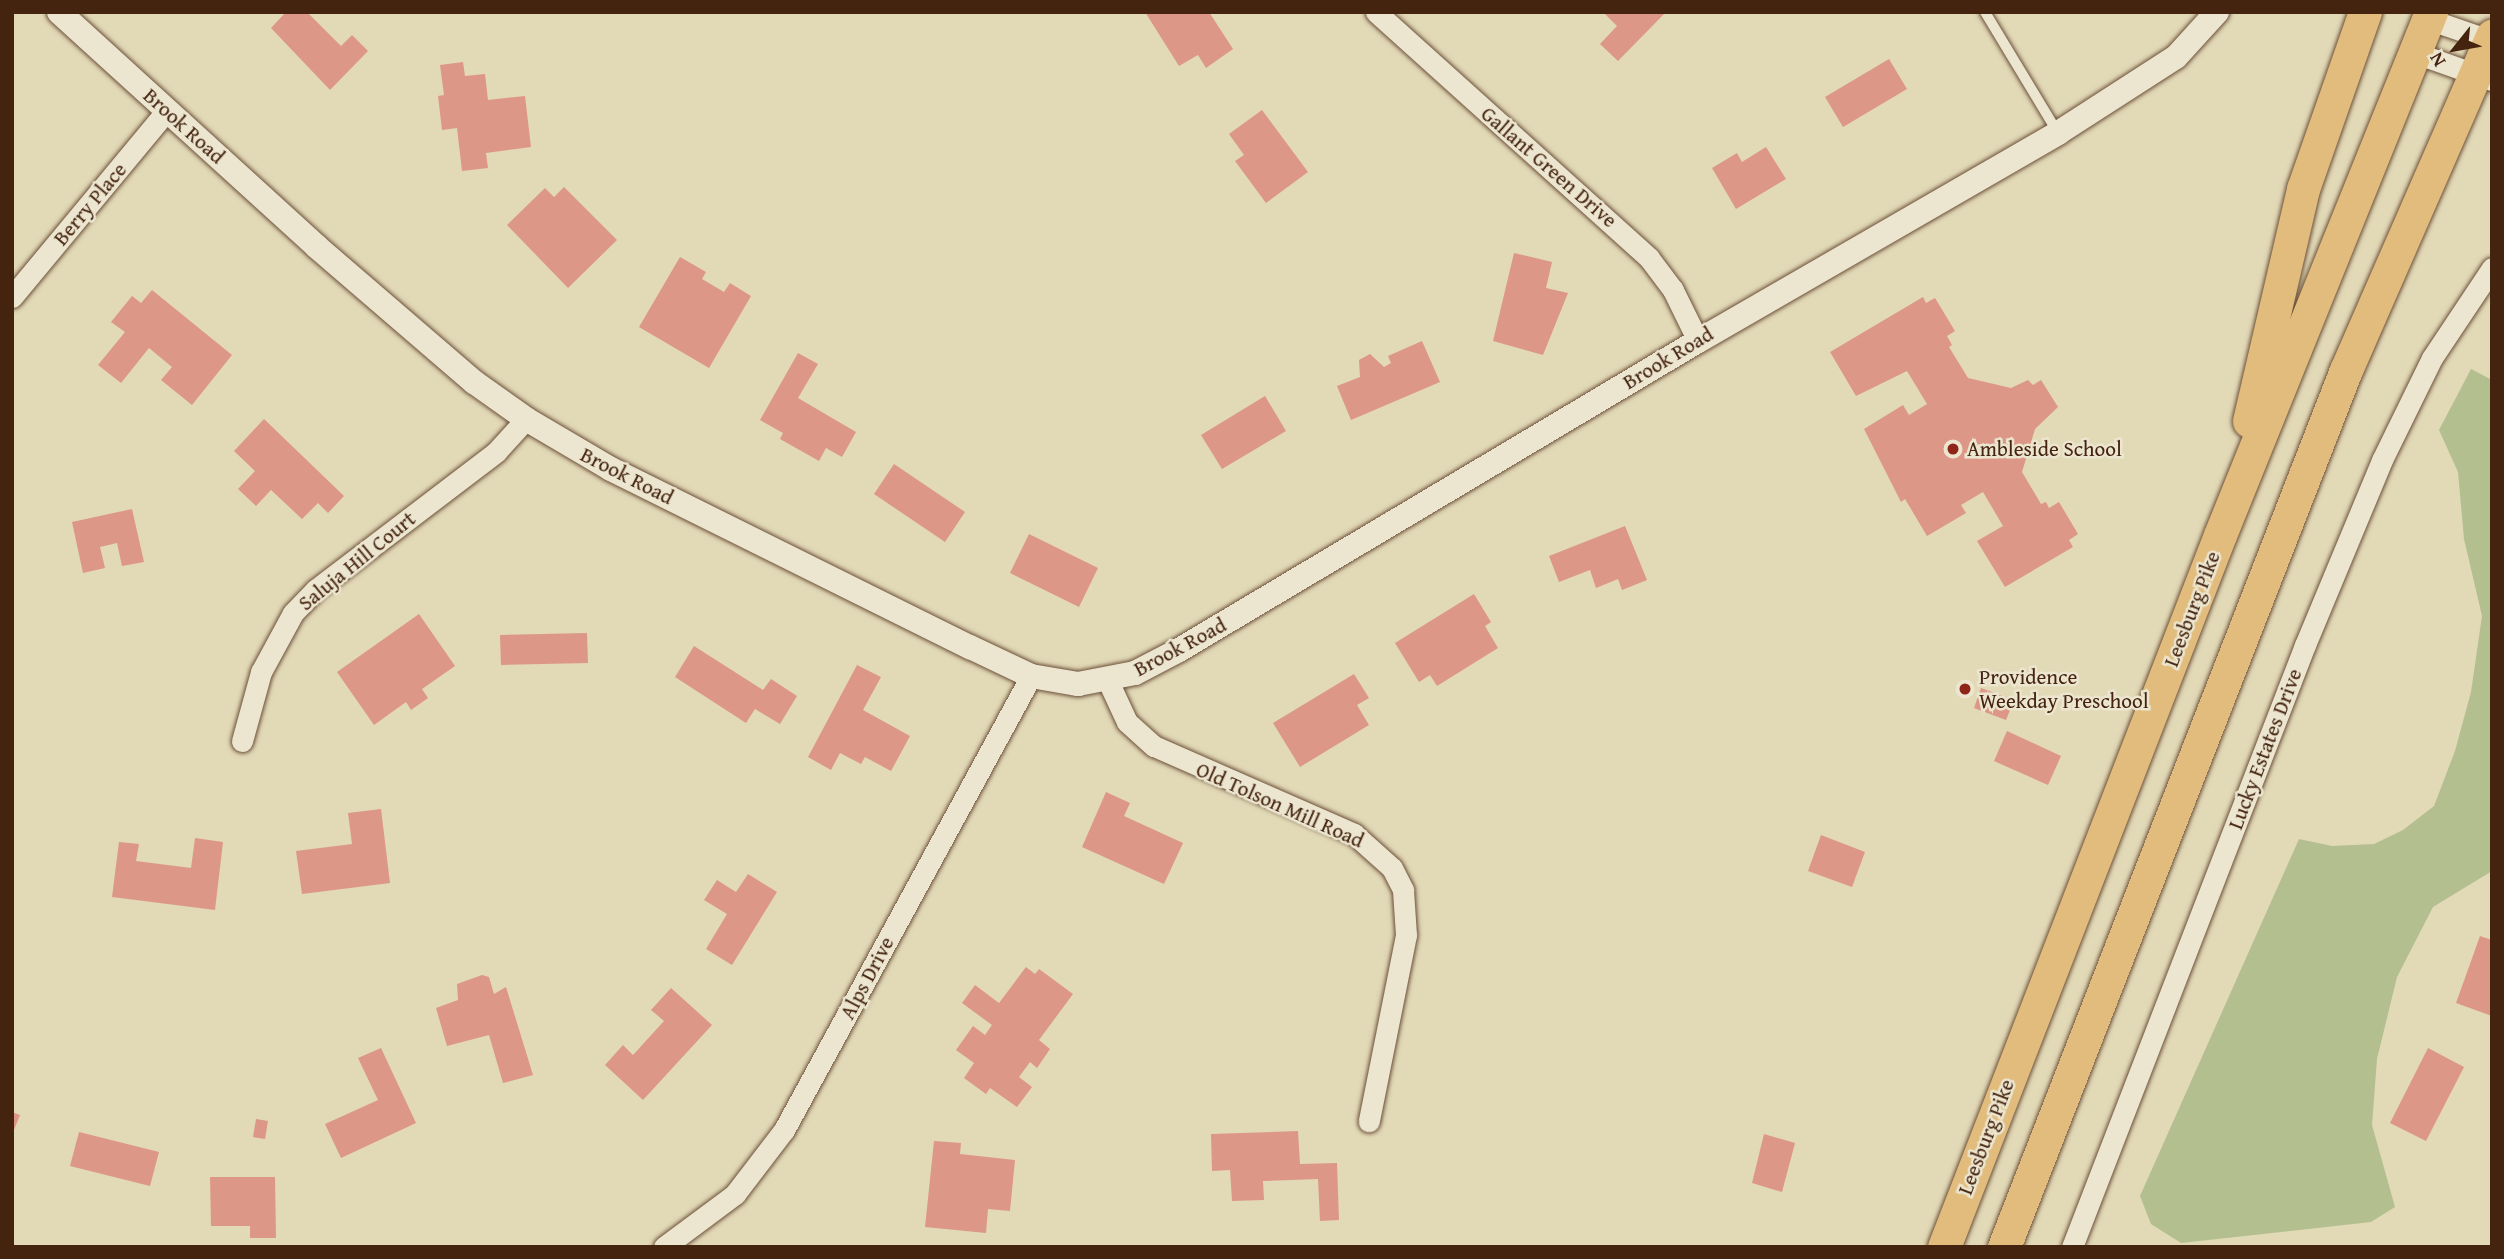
<!DOCTYPE html>
<html>
<head>
<meta charset="utf-8">
<style>
	body { margin:0 }
	#map { position:relative; width:2504px; height:1259px; overflow:hidden; background:#e2d9b7; font-family:"Gentium Book Plus",serif }
	div>[style] { position:absolute }
	.green>* { inset:0; background:#b3bf8e }
	.building>* { inset:0; background:#dd9787 }
	.roads { filter:drop-shadow(0 0 2px #6c5039) drop-shadow(0 0 2px #6c5039) }
	.service>* { height:10px; margin:-5px; padding:0 5px; transform-origin:5px; border-radius:5px; background:#ece6d0 }
	.minor>* { height:21px; margin:-10.5px; padding:0 10.5px; transform-origin:10.5px; border-radius:10.5px; background:#ece6d0 }
	.tertiary>* { height:24px; margin:-12px; padding:0 12px; transform-origin:12px; border-radius:12px; background:#ece6d0 }
	.trunk>* { height:33px; margin:-16.5px; padding:0 16.5px; transform-origin:16.5px; border-radius:16.5px; background:#e1bc7c }
	.dots>* { width:19px; height:19px; translate:-50% -50%; box-sizing:border-box; border:4px solid #ece6d0; border-radius:50% }
	span { translate:-50% -50%; white-space:nowrap; text-align:center; line-height:1.15; -webkit-text-stroke:5px #ece6d0; paint-order:stroke }
	.street-label { font-size:21px; color:#44230f }
	.poi-label { font-size:21px; color:#44230f }
	.left { translate:0 -50%; text-align:left }
	.frame { position:absolute; inset:0; border:14px solid #44230f; pointer-events:none }
	.north { position:absolute; left:2420px; top:14px; width:70px; height:70px; -webkit-text-stroke:5px #ece6d0; paint-order:stroke; rotate:239deg; font-size:19px; font-weight:700; line-height:28px; text-align:center; color:#44230f }
	.north::after { content:''; display:block; margin:auto; width:24px; height:32px; background:#44230f; clip-path:polygon(50% 0,100% 100%,50% 72%,0 100%) }
</style>
</head>
<body>
<div id="map">
	<div class="green">
		<div style="clip-path:polygon(2471px 369px,2492px 380px,2492px 871px,2433px 907px,2397px 977px,2377px 1059px,2372px 1125px,2395px 1207px,2371px 1222px,2181px 1243px,2151px 1224px,2140px 1196px,2299px 839px,2332px 846px,2374px 844px,2403px 830px,2434px 806px,2455px 751px,2471px 692px,2482px 616px,2464px 539px,2458px 472px,2439px 430px)"></div>
	</div>
	<div class="building">
		<div style="clip-path:polygon(286px 12px,307px 12px,341px 46px,352px 35px,368px 51px,330px 90px,271px 28px)"></div>
		<div style="clip-path:polygon(1145px 12px,1209px 12px,1233px 49px,1206px 68px,1198px 55px,1179px 66px)"></div>
		<div style="clip-path:polygon(1603px 12px,1666px 12px,1618px 61px,1600px 44px,1617px 26px)"></div>
		<div style="clip-path:polygon(1889px 59px,1907px 89px,1843px 127px,1825px 97px)"></div>
		<div style="clip-path:polygon(463px 62px,465px 76px,485px 74px,488px 100px,525px 96px,531px 147px,486px 153px,488px 168px,462px 171px,457px 128px,442px 130px,438px 96px,444px 95px,440px 65px)"></div>
		<div style="clip-path:polygon(1262px 110px,1308px 172px,1266px 203px,1235px 161px,1244px 155px,1229px 134px)"></div>
		<div style="clip-path:polygon(1766px 147px,1786px 179px,1736px 209px,1712px 168px,1737px 153px,1742px 162px)"></div>
		<div style="clip-path:polygon(564px 187px,617px 240px,568px 288px,507px 225px,545px 188px,554px 197px)"></div>
		<div style="clip-path:polygon(1514px 253px,1552px 262px,1546px 288px,1568px 293px,1543px 355px,1493px 341px)"></div>
		<div style="clip-path:polygon(680px 257px,706px 272px,702px 279px,724px 292px,730px 283px,751px 296px,709px 368px,639px 327px)"></div>
		<div style="clip-path:polygon(152px 290px,232px 355px,192px 405px,161px 380px,172px 367px,149px 348px,121px 383px,98px 365px,125px 332px,111px 322px,132px 296px,141px 303px)"></div>
		<div style="clip-path:polygon(1923px 297px,1926px 303px,1935px 298px,1955px 331px,1947px 336px,1952px 345px,1949px 347px,1968px 378px,2011px 388px,2028px 380px,2033px 385px,2041px 380px,2058px 407px,2035px 429px,2022px 472px,2041px 504px,2046px 502px,2049px 508px,2059px 502px,2078px 534px,2069px 540px,2073px 547px,2005px 587px,1977px 541px,2003px 526px,1983px 492px,1961px 505px,1966px 513px,1927px 536px,1905px 499px,1901px 502px,1864px 429px,1903px 405px,1909px 415px,1927px 404px,1907px 371px,1856px 396px,1830px 352px)"></div>
		<div style="clip-path:polygon(1422px 341px,1440px 382px,1351px 420px,1337px 386px,1360px 377px,1359px 360px,1370px 354px,1384px 367px,1391px 363px,1388px 356px)"></div>
		<div style="clip-path:polygon(798px 353px,818px 364px,798px 398px,856px 432px,842px 457px,826px 448px,819px 461px,780px 439px,783px 433px,760px 420px)"></div>
		<div style="clip-path:polygon(1265px 396px,1286px 431px,1222px 469px,1201px 435px)"></div>
		<div style="clip-path:polygon(264px 419px,344px 496px,328px 513px,318px 503px,302px 519px,271px 490px,256px 506px,238px 489px,255px 471px,234px 451px)"></div>
		<div style="clip-path:polygon(894px 464px,965px 512px,945px 542px,874px 494px)"></div>
		<div style="clip-path:polygon(132px 509px,144px 562px,122px 566px,117px 543px,100px 547px,105px 568px,83px 573px,72px 522px)"></div>
		<div style="clip-path:polygon(1625px 526px,1647px 580px,1622px 590px,1618px 579px,1596px 588px,1590px 570px,1559px 582px,1549px 556px)"></div>
		<div style="clip-path:polygon(1029px 534px,1098px 568px,1079px 607px,1010px 573px)"></div>
		<div style="clip-path:polygon(1474px 594px,1491px 622px,1485px 626px,1498px 648px,1437px 686px,1430px 675px,1419px 682px,1395px 643px)"></div>
		<div style="clip-path:polygon(419px 614px,455px 666px,422px 689px,428px 698px,411px 710px,406px 702px,374px 725px,337px 672px)"></div>
		<div style="clip-path:polygon(587px 633px,588px 663px,501px 665px,500px 635px)"></div>
		<div style="clip-path:polygon(694px 646px,763px 690px,771px 679px,797px 696px,780px 724px,755px 709px,746px 723px,675px 677px)"></div>
		<div style="clip-path:polygon(857px 665px,881px 677px,863px 710px,910px 736px,891px 771px,865px 757px,861px 764px,840px 753px,831px 770px,808px 757px)"></div>
		<div style="clip-path:polygon(1354px 674px,1369px 698px,1357px 705px,1369px 725px,1300px 767px,1273px 723px)"></div>
		<div style="clip-path:polygon(1981px 688px,2014px 700px,2006px 720px,1974px 708px)"></div>
		<div style="clip-path:polygon(2007px 731px,2061px 756px,2048px 785px,1994px 761px)"></div>
		<div style="clip-path:polygon(1106px 792px,1130px 803px,1124px 816px,1183px 843px,1164px 884px,1082px 847px)"></div>
		<div style="clip-path:polygon(381px 809px,390px 883px,302px 894px,296px 851px,352px 844px,348px 813px)"></div>
		<div style="clip-path:polygon(1821px 835px,1865px 852px,1852px 887px,1808px 871px)"></div>
		<div style="clip-path:polygon(195px 838px,223px 842px,215px 910px,112px 897px,119px 842px,139px 844px,136px 861px,191px 868px)"></div>
		<div style="clip-path:polygon(748px 874px,777px 892px,732px 965px,706px 949px,727px 914px,704px 900px,717px 880px,736px 892px)"></div>
		<div style="clip-path:polygon(2480px 936px,2492px 940px,2492px 1016px,2456px 1003px)"></div>
		<div style="clip-path:polygon(1026px 967px,1035px 974px,1039px 969px,1073px 994px,1039px 1040px,1050px 1049px,1037px 1068px,1030px 1062px,1019px 1077px,1032px 1087px,1017px 1107px,990px 1088px,986px 1094px,964px 1078px,974px 1063px,956px 1050px,973px 1026px,985px 1035px,992px 1025px,962px 1003px,975px 985px,999px 1003px)"></div>
		<div style="clip-path:polygon(482px 975px,489px 977px,494px 994px,506px 987px,533px 1075px,503px 1083px,489px 1035px,447px 1046px,436px 1008px,458px 1000px,457px 984px)"></div>
		<div style="clip-path:polygon(671px 988px,712px 1025px,643px 1100px,605px 1065px,623px 1045px,633px 1055px,664px 1021px,651px 1010px)"></div>
		<div style="clip-path:polygon(381px 1048px,416px 1123px,341px 1158px,325px 1124px,378px 1100px,358px 1058px)"></div>
		<div style="clip-path:polygon(2428px 1048px,2464px 1067px,2426px 1141px,2390px 1123px)"></div>
		<div style="clip-path:polygon(12px 1112px,20px 1115px,12px 1135px)"></div>
		<div style="clip-path:polygon(256px 1119px,268px 1121px,265px 1139px,253px 1137px)"></div>
		<div style="clip-path:polygon(1298px 1131px,1300px 1164px,1337px 1163px,1339px 1220px,1320px 1221px,1318px 1179px,1263px 1181px,1264px 1200px,1232px 1201px,1230px 1170px,1212px 1171px,1211px 1134px)"></div>
		<div style="clip-path:polygon(79px 1132px,159px 1152px,150px 1186px,70px 1166px)"></div>
		<div style="clip-path:polygon(1764px 1134px,1795px 1143px,1782px 1192px,1752px 1183px)"></div>
		<div style="clip-path:polygon(934px 1141px,961px 1143px,960px 1154px,1015px 1160px,1010px 1211px,988px 1209px,986px 1233px,925px 1227px)"></div>
		<div style="clip-path:polygon(210px 1177px,275px 1177px,276px 1238px,250px 1238px,250px 1226px,211px 1226px)"></div>
	</div>
	<div class="roads">
		<div class="service">
			<div style="left:1985px;top:12px;width:141px;rotate:58.9deg"></div>
		</div>
		<div class="minor">
			<div style="left:1376px;top:12px;width:367px;rotate:42deg"></div>
			<div style="left:1649px;top:258px;width:40px;rotate:53deg"></div>
			<div style="left:1673px;top:290px;width:57px;rotate:63.9deg"></div>
			<div style="left:2428px;top:19px;width:68px;rotate:19deg"></div>
			<div style="left:2413px;top:52px;width:84px;rotate:19.5deg"></div>
			<div style="left:12px;top:297px;width:243px;rotate:-50.3deg"></div>
			<div style="left:1108px;top:681px;width:45px;rotate:65.1deg"></div>
			<div style="left:1127px;top:722px;width:36px;rotate:42deg"></div>
			<div style="left:1154px;top:746px;width:219px;rotate:23.7deg"></div>
			<div style="left:1354px;top:834px;width:51px;rotate:41.8deg"></div>
			<div style="left:1392px;top:868px;width:25px;rotate:63deg"></div>
			<div style="left:1403px;top:890px;width:45px;rotate:86.2deg"></div>
			<div style="left:1406px;top:935px;width:190px;rotate:101.3deg"></div>
			<div style="left:242px;top:741px;width:72px;rotate:-74.6deg"></div>
			<div style="left:261px;top:672px;width:67px;rotate:-61.5deg"></div>
			<div style="left:293px;top:613px;width:32px;rotate:-46deg"></div>
			<div style="left:315px;top:590px;width:228px;rotate:-37.3deg"></div>
			<div style="left:496px;top:452px;width:45px;rotate:-47.7deg"></div>
			<div style="left:664px;top:1247px;width:89px;rotate:-36.7deg"></div>
			<div style="left:735px;top:1194px;width:81px;rotate:-52.6deg"></div>
			<div style="left:784px;top:1130px;width:517px;rotate:-61.45deg"></div>
			<div style="left:2072px;top:1247px;width:646px;rotate:-68.84deg"></div>
			<div style="left:2305px;top:645px;width:200px;rotate:-67.4deg"></div>
			<div style="left:2382px;top:460px;width:114px;rotate:-63.9deg"></div>
			<div style="left:2432px;top:358px;width:108px;rotate:-56.3deg"></div>
		</div>
		<div class="tertiary">
			<div style="left:59px;top:12px;width:349px;rotate:42.3deg"></div>
			<div style="left:317px;top:247px;width:207px;rotate:40.7deg"></div>
			<div style="left:474px;top:382px;width:64px;rotate:35.4deg"></div>
			<div style="left:526px;top:419px;width:99px;rotate:30.5deg"></div>
			<div style="left:611px;top:469px;width:401px;rotate:26.4deg"></div>
			<div style="left:970px;top:647px;width:68px;rotate:25.4deg"></div>
			<div style="left:1031px;top:676px;width:48px;rotate:9.7deg"></div>
			<div style="left:1078px;top:684px;width:58px;rotate:-10.9deg"></div>
			<div style="left:1135px;top:673px;width:50px;rotate:-27.6deg"></div>
			<div style="left:1179px;top:650px;width:604px;rotate:-30.77deg"></div>
			<div style="left:1698px;top:341px;width:416px;rotate:-30deg"></div>
			<div style="left:2058px;top:133px;width:140px;rotate:-32.8deg"></div>
			<div style="left:2176px;top:57px;width:61px;rotate:-47.7deg"></div>
		</div>
		<div class="trunk">
			<div style="left:2249px;top:421px;width:238px;rotate:-76.9deg"></div>
			<div style="left:2303px;top:189px;width:188px;rotate:-70.7deg"></div>
			<div style="left:1944px;top:1247px;width:764px;rotate:-68.81deg"></div>
			<div style="left:2220px;top:535px;width:564px;rotate:-68.03deg"></div>
			<div style="left:2004px;top:1247px;width:941px;rotate:-68.7deg"></div>
			<div style="left:2346px;top:370px;width:365px;rotate:-66.4deg"></div>
		</div>
	</div>
	<div class="dots">
		<div style="left:1953px;top:449px;background:#8f2418"></div>
		<div style="left:1965px;top:689px;background:#8f2418"></div>
	</div>
	<div class="street-label">
		<span style="left:184px;top:126px;rotate:42deg">Brook Road</span>
		<span style="left:1549px;top:167px;rotate:41deg">Gallant Green Drive</span>
		<span style="left:90px;top:204px;rotate:-50deg">Berry Place</span>
		<span style="left:1668px;top:358px;rotate:-31deg">Brook Road</span>
		<span style="left:627px;top:476px;rotate:27deg">Brook Road</span>
		<span style="left:357px;top:561px;rotate:-39deg">Saluja Hill Court</span>
		<span style="left:2192px;top:609px;rotate:-69deg">Leesburg Pike</span>
		<span style="left:1180px;top:647px;rotate:-28deg">Brook Road</span>
		<span style="left:2265px;top:749px;rotate:-69deg">Lucky Estates Drive</span>
		<span style="left:1280px;top:805px;rotate:24deg">Old Tolson Mill Road</span>
		<span style="left:867px;top:978px;rotate:-62deg">Alps Drive</span>
		<span style="left:1986px;top:1137px;rotate:-69deg">Leesburg Pike</span>
	</div>
	<div class="poi-label">
		<span class="left" style="left:1967px;top:449px">Ambleside School</span>
		<span class="left" style="left:1979px;top:689px">Providence<br>Weekday Preschool</span>
	</div>
	<div class="frame"></div>
	<div class="north">N</div>
</div>
</body>
</html>
